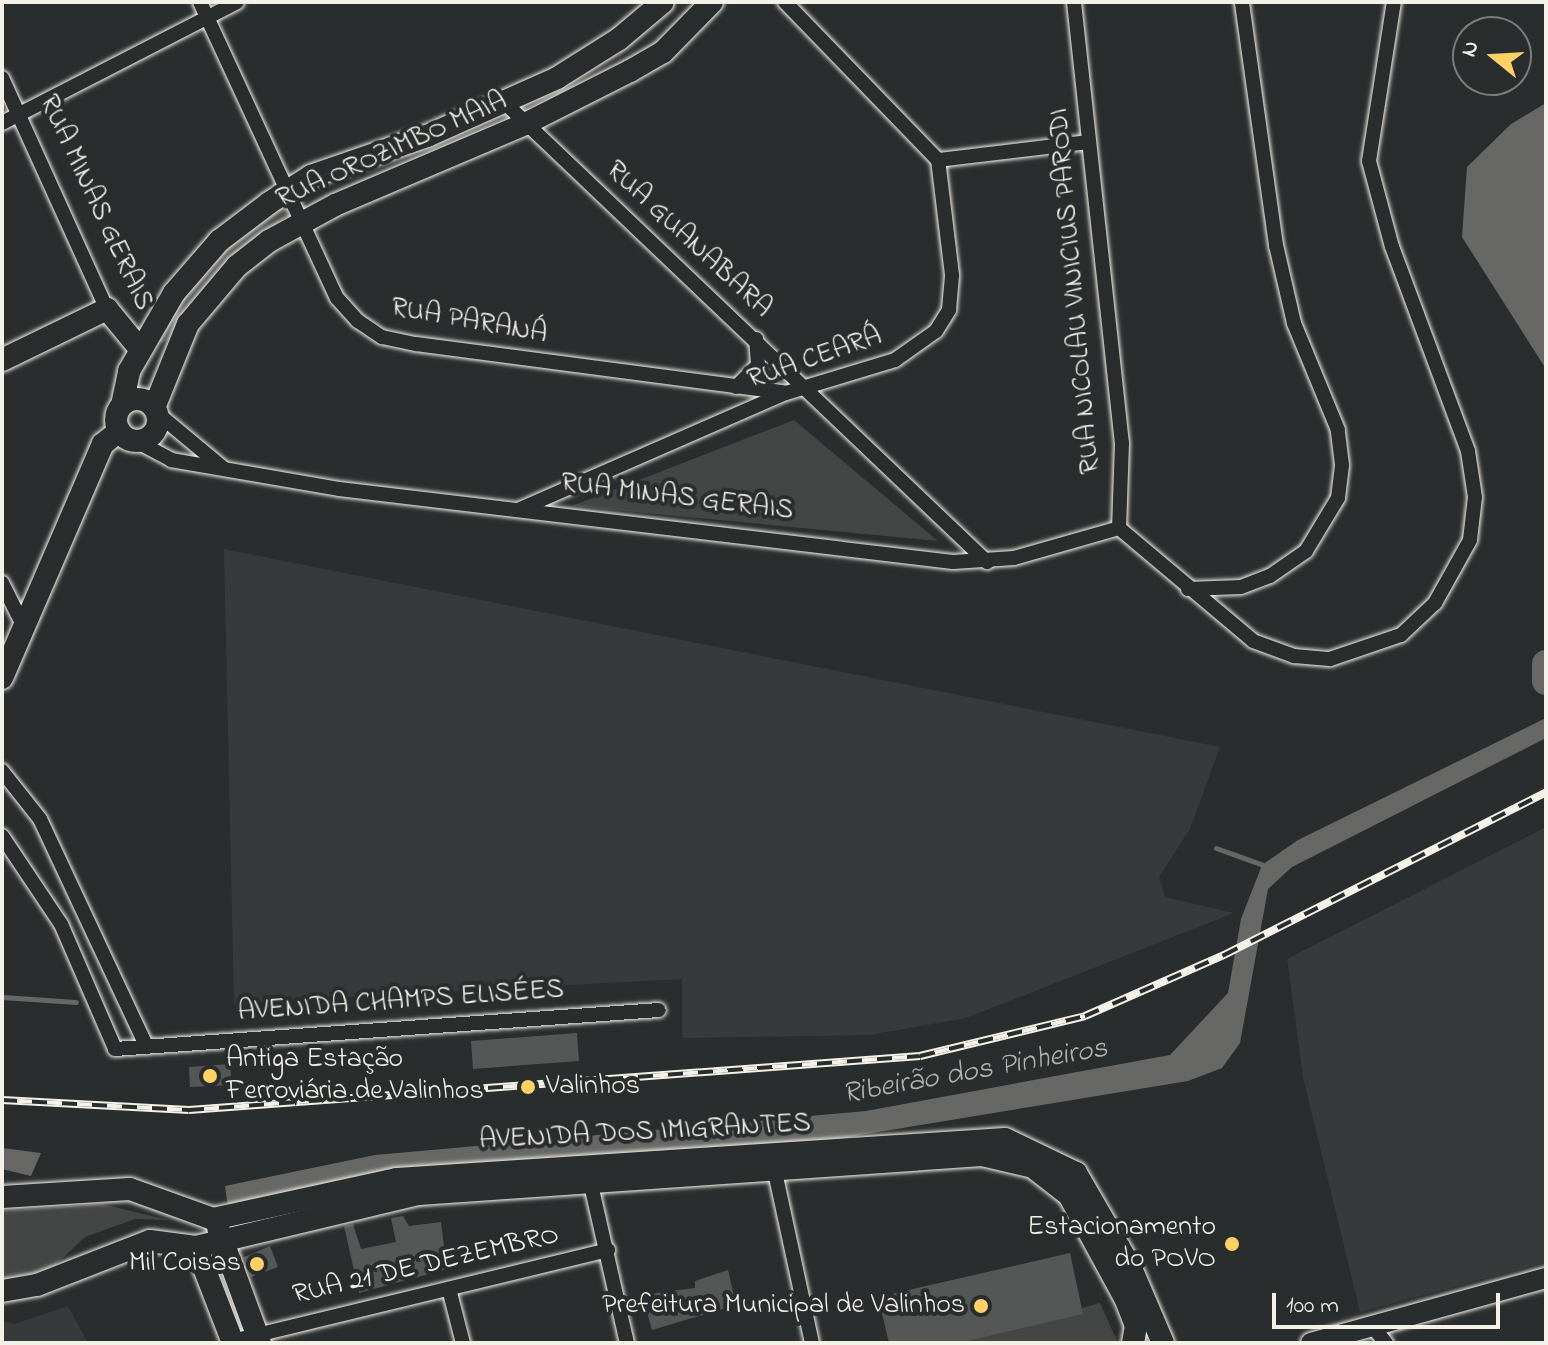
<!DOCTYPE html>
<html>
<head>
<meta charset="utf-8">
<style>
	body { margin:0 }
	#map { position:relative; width:1548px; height:1345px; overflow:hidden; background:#2a2d2e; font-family:"Indie Flower",sans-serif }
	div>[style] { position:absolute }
	.built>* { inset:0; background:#373a3a }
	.green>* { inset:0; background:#444645 }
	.water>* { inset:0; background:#676866 }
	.stream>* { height:5px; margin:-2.5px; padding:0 2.5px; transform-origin:2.5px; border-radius:2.5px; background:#676866 }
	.river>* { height:28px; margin:-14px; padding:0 14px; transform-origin:14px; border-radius:14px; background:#676866 }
	.building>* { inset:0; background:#555756 }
	.roads { filter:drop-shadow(0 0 2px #f4f1e8) drop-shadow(0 0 2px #f4f1e8) }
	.minor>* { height:14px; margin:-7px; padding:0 7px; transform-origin:7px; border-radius:7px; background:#2a2d2e }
	.secondary>* { height:20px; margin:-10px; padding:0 10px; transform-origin:10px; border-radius:10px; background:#2a2d2e }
	.primary>* { height:22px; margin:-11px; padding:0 11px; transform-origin:11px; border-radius:11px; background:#2a2d2e }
	.primary>.ring { margin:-11px; padding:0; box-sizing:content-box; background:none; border:22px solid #2a2d2e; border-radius:50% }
	.rail>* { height:8px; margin-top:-4px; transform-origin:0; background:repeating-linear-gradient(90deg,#2a2d2e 0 15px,#f4f1e8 0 30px); box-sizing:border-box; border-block:2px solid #f4f1e8 }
	.dots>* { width:22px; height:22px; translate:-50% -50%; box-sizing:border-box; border:4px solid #2a2d2e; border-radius:50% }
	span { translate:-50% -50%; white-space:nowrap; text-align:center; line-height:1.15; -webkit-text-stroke:8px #2a2d2e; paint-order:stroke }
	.street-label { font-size:28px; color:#f4f1e8 }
	.poi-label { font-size:28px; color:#f4f1e8 }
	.left { translate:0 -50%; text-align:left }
	.right { translate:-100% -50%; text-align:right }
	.water-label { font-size:30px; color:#b5b3ae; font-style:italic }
	.frame { position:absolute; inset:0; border:4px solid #f4f1e8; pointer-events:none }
	.north { position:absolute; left:1452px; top:16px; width:80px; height:80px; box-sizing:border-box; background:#2a2d2e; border:2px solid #7b7b78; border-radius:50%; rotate:288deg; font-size:22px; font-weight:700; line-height:32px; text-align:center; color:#f4f1e8 }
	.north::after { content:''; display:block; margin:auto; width:28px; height:36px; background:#ffd166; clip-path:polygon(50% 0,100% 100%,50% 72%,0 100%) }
	.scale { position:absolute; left:1272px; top:1293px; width:228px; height:36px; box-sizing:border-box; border:4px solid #f4f1e8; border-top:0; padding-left:10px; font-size:24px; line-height:28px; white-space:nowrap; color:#f4f1e8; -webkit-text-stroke:6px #2a2d2e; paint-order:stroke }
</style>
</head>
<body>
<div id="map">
	<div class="built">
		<div style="clip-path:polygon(224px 549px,1220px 747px,1190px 829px,1159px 877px,1165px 897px,1234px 913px,966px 1018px,870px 1035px,682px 1038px,682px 979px,234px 1003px)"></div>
		<div style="clip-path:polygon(1546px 827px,1546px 1262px,1360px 1312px,1303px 1077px,1287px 959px)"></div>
		<div style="clip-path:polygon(68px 1306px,88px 1343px,2px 1343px,2px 1321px,14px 1324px)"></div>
	</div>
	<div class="green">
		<div style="clip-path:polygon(285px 205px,288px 215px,232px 256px,173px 338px,161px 343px,157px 337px,197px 278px,226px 245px)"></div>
		<div style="clip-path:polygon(794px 420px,938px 541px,572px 506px)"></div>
		<div style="clip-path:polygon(102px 1204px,168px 1220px,135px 1219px,85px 1237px,53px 1267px,2px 1283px,2px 1211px)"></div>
		<div style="clip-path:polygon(1100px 1303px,1118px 1343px,950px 1343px)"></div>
	</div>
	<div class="water">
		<div style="clip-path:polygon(1546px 103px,1546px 369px,1462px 237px,1467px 167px,1511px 124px)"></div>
		<div style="clip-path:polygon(1546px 718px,1546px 738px,1292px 867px,1268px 889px,1240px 1043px,1222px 1068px,1188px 1081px,787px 1147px,375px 1174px,228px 1208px,225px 1186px,375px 1155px,866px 1111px,1170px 1055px,1228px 993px,1241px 919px,1262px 865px,1298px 840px)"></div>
		<div style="clip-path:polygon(2px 1148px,41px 1153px,31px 1176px,2px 1169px)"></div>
	</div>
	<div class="stream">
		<div style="left:1216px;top:848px;width:53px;rotate:19.8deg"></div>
		<div style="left:2px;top:997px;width:74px;rotate:3.9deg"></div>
	</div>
	<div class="river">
		<div style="left:1546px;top:664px;width:17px;rotate:90deg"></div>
	</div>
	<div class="building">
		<div style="clip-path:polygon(577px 1033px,579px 1061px,473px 1069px,471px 1041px)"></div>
		<div style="clip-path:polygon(230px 1064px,232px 1085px,190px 1087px,189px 1067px)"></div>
		<div style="clip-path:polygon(403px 1216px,409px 1226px,441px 1222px,447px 1269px,359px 1293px,344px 1226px,353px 1224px,361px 1249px,396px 1242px,391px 1218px)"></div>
		<div style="clip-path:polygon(270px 1246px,278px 1267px,251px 1277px,244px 1257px)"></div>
		<div style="clip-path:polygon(1070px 1253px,1083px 1314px,958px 1343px,889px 1343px,878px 1297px)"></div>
		<div style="clip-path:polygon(728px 1270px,736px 1305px,652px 1330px,642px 1295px,695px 1288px,695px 1281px)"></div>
	</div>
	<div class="roads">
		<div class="minor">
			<div style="left:200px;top:2px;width:326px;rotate:65.2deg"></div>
			<div style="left:337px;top:298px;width:31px;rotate:48deg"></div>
			<div style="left:358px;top:321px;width:29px;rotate:34deg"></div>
			<div style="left:382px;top:337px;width:35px;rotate:12deg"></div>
			<div style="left:416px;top:344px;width:370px;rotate:7.5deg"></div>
			<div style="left:1074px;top:2px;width:444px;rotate:83.8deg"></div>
			<div style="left:1122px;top:443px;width:85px;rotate:92deg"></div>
			<div style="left:1119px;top:528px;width:175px;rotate:40.1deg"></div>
			<div style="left:1253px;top:641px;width:44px;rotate:20.1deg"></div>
			<div style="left:1294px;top:656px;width:36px;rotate:5deg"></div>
			<div style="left:1330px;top:659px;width:75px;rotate:-18.7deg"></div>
			<div style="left:1401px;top:635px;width:47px;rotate:-43.3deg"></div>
			<div style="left:1435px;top:603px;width:72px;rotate:-60.9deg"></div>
			<div style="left:1470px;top:540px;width:43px;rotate:-83.4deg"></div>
			<div style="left:1475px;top:497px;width:47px;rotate:-98.7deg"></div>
			<div style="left:1468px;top:451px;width:218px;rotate:-110.4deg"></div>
			<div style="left:1392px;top:247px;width:89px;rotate:-105deg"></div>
			<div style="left:1369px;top:161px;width:161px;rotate:-81.1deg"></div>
			<div style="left:2px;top:78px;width:254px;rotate:65.6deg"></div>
			<div style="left:505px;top:103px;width:666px;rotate:43.6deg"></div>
			<div style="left:2px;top:123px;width:264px;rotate:-27.2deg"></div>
			<div style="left:938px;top:160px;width:151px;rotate:-6.8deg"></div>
			<div style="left:736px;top:387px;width:31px;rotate:-45deg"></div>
			<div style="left:758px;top:365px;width:26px;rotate:-94deg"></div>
			<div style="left:157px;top:413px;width:85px;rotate:39.7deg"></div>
			<div style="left:136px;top:441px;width:40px;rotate:28deg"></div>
			<div style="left:171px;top:460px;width:170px;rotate:9.8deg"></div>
			<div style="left:339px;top:489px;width:618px;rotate:6.78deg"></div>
			<div style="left:953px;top:562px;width:61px;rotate:-3.8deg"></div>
			<div style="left:1014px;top:558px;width:109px;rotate:-15.9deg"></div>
			<div style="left:520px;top:509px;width:290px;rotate:-23.6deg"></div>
			<div style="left:786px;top:393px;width:114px;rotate:-16.8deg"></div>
			<div style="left:895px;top:360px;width:50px;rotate:-35.3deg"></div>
			<div style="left:936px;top:331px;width:25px;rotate:-58deg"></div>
			<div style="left:949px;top:310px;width:35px;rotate:-85deg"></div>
			<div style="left:952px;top:275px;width:116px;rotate:-96.9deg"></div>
			<div style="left:938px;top:160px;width:220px;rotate:-134.1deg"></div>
			<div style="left:2px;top:583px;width:49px;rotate:63.4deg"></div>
			<div style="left:1188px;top:589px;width:53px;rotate:-2.2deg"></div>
			<div style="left:1241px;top:587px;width:31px;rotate:-21deg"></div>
			<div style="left:1270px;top:576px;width:44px;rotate:-34.8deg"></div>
			<div style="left:1306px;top:551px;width:62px;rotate:-58.9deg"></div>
			<div style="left:1338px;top:498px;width:33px;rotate:-83deg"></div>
			<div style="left:1342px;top:465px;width:35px;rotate:-97deg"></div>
			<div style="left:1338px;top:430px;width:116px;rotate:-112.4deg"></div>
			<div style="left:1294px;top:323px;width:80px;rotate:-103deg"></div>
			<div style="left:1276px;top:245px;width:245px;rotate:-98deg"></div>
			<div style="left:2px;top:771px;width:61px;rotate:51.6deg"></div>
			<div style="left:40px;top:819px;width:252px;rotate:64.9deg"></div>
			<div style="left:2px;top:836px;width:106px;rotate:56.2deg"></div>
			<div style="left:61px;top:924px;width:136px;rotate:66.6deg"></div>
			<div style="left:115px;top:1049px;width:545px;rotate:-4.1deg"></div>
			<div style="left:775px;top:1172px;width:175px;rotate:77.8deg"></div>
			<div style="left:589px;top:1176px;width:171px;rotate:77.2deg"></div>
			<div style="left:449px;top:1289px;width:56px;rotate:75.5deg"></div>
			<div style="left:1373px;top:1327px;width:21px;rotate:51deg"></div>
			<div style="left:232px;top:1341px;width:387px;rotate:-13.6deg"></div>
		</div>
		<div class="secondary">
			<div style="left:1311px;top:1343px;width:244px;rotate:-15.5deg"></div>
		</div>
		<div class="primary">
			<div style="left:2px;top:360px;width:117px;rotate:-25.9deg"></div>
			<div style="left:107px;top:309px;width:52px;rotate:50.5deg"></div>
			<div class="ring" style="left:116px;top:399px;width:20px;height:20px"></div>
			<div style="left:122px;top:405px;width:35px;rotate:-78deg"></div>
			<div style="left:129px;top:371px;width:90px;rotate:-60deg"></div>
			<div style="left:174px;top:293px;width:69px;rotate:-49.1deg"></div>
			<div style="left:219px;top:241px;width:63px;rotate:-37.2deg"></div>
			<div style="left:269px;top:203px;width:50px;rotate:-32.7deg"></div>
			<div style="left:311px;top:176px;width:123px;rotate:-19deg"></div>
			<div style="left:427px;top:136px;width:142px;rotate:-24deg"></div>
			<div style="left:557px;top:78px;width:73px;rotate:-32.2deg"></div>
			<div style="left:619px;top:39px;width:57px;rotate:-40.1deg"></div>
			<div style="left:154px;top:408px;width:91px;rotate:-68deg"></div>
			<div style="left:188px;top:324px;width:76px;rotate:-49.8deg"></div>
			<div style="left:237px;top:266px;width:41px;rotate:-38deg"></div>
			<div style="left:269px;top:241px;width:75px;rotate:-28.6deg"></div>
			<div style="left:335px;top:205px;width:207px;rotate:-23.1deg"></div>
			<div style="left:525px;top:124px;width:118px;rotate:-26.8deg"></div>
			<div style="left:630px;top:71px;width:38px;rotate:-30deg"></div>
			<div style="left:663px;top:52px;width:70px;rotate:-45.6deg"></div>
			<div style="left:2px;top:678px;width:255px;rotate:-66.7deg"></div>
			<div style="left:103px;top:444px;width:21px;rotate:-39deg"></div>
			<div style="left:2px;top:1197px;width:128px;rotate:-3.6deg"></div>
			<div style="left:130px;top:1189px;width:88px;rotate:19.9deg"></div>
			<div style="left:213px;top:1219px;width:188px;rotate:-12.3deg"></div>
			<div style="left:397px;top:1179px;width:609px;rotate:-3.76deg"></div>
			<div style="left:1005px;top:1139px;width:79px;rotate:25.6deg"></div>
			<div style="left:1076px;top:1173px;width:110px;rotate:59.9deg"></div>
			<div style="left:1131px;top:1268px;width:82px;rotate:66.9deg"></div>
			<div style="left:218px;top:1228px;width:122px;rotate:69.9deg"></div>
			<div style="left:196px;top:1247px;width:103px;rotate:68.9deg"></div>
			<div style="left:2px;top:1291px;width:36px;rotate:-10deg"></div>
			<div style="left:37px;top:1285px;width:121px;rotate:-21.3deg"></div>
			<div style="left:150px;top:1241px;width:46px;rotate:7.4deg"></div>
			<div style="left:196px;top:1247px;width:229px;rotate:-13.4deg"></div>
			<div style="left:419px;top:1194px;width:564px;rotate:-3.96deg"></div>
			<div style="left:982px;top:1155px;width:52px;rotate:13.2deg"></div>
			<div style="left:1033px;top:1167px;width:46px;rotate:37.9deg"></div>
			<div style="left:1069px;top:1195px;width:119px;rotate:61.5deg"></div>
			<div style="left:1126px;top:1300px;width:28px;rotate:69deg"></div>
			<div style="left:1136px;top:1326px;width:17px;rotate:100deg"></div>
		</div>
	</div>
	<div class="rail">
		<div style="left:2px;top:1100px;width:187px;rotate:3.1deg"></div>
		<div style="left:189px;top:1110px;width:733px;rotate:-4.22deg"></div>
		<div style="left:920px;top:1056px;width:170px;rotate:-13.6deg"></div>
		<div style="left:1085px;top:1016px;width:152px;rotate:-23.7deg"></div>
		<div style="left:1224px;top:955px;width:361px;rotate:-26.8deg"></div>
	</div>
	<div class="dots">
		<div style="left:210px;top:1076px;background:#ffd166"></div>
		<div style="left:528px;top:1087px;background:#ffd166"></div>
		<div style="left:1232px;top:1244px;background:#ffd166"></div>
		<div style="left:257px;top:1264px;background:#ffd166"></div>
		<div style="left:981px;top:1306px;background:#ffd166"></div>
	</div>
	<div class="street-label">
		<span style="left:392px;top:151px;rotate:-24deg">RUA OROZIMBO MAIA</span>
		<span style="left:95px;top:203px;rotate:65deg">RUA MINAS GERAIS</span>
		<span style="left:688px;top:240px;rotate:43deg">RUA GUANABARA</span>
		<span style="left:1076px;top:291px;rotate:-95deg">RUA NICOLAU VINICIUS PARODI</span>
		<span style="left:469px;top:322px;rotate:10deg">RUA PARANÁ</span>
		<span style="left:815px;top:359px;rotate:-19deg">RUA CEARÁ</span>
		<span style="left:677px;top:498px;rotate:7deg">RUA MINAS GERAIS</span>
		<span style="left:401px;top:1002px;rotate:-4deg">AVENIDA CHAMPS ELISÉES</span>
		<span style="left:645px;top:1133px;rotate:-3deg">AVENIDA DOS IMIGRANTES</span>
		<span style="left:426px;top:1266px;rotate:-13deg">RUA 21 DE DEZEMBRO</span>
	</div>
	<div class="poi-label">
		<span class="left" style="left:226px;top:1076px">Antiga Estação<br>Ferroviária de Valinhos</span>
		<span class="left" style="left:546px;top:1087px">Valinhos</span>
		<span class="right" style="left:1216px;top:1244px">Estacionamento<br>do POVO</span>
		<span class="right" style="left:241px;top:1264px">Mil Coisas</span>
		<span class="right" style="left:965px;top:1306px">Prefeitura Municipal de Valinhos</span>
	</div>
	<div class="water-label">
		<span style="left:975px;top:1072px;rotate:-10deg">Ribeirão dos Pinheiros</span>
	</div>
	<div class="frame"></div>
	<div class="north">N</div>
	<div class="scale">100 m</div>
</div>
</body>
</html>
